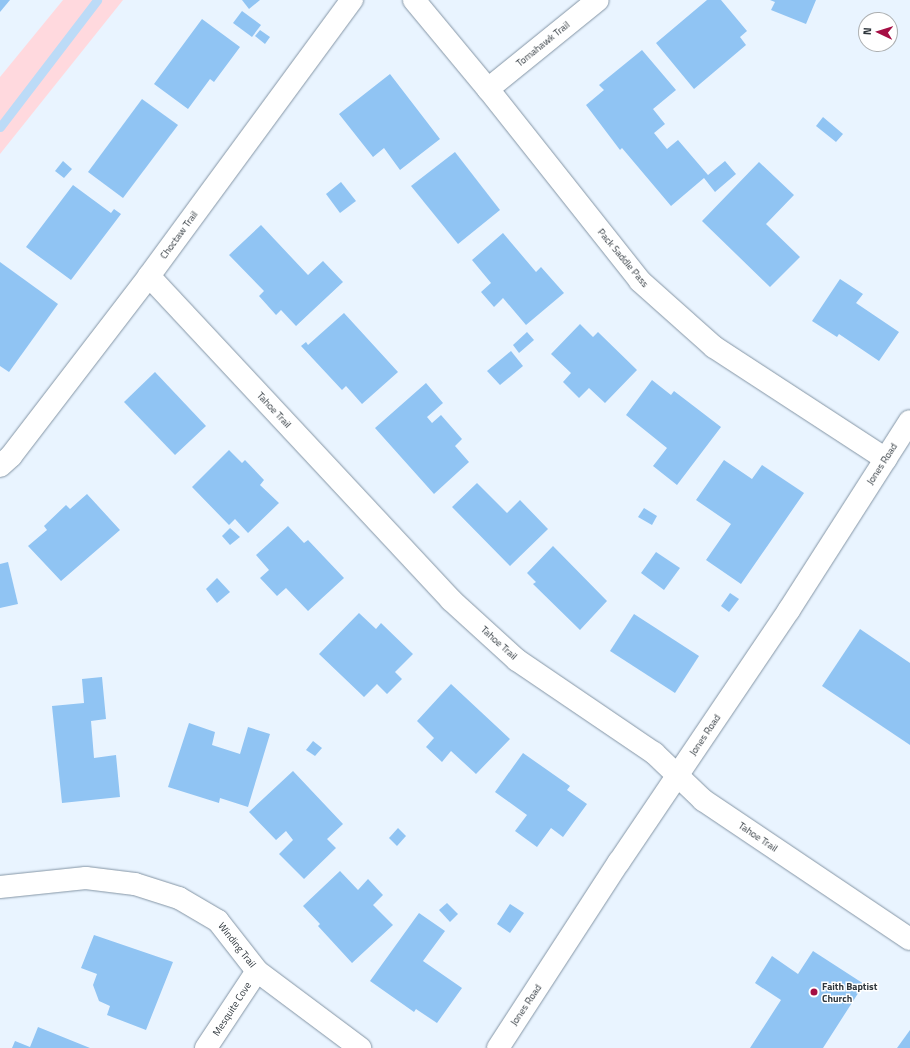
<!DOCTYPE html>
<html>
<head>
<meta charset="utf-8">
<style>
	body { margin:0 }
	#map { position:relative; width:910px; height:1048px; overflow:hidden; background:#e9f4ff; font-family:"Titillium Web",sans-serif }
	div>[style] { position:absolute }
	.green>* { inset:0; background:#ffd9de }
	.stream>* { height:9px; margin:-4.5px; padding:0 4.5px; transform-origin:4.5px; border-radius:4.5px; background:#bcdbf7 }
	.building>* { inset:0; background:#90c4f3 }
	.roads { filter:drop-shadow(0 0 1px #8495a5) drop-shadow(0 0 1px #8495a5) }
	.minor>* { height:22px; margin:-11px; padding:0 11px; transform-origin:11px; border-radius:11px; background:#fff }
	.dots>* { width:11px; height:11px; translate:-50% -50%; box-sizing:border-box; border:2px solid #fff; border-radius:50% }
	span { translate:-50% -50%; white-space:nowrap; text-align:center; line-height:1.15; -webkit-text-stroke:3px #fff; paint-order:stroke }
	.street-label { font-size:10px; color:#2f373d }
	.poi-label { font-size:10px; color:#2f373d; font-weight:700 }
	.left { translate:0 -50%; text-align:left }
	.north { position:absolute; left:858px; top:12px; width:40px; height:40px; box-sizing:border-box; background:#fff; border:1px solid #acafb1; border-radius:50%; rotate:274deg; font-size:11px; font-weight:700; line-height:16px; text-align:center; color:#2f373d }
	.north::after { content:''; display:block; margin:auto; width:14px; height:18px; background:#a50e44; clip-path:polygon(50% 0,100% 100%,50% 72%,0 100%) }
</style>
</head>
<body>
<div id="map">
	<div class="green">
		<div style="clip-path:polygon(63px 0,123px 0,0 154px,0 77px)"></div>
	</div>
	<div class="stream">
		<div style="left:0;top:127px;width:160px;rotate:-52.6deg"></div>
	</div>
	<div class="building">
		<div style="clip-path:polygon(0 0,10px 0,0 12px)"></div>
		<div style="clip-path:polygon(242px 0,260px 0,249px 9px)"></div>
		<div style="clip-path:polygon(707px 0,721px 0,747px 31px,740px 37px,746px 45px,694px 89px,656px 43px)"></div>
		<div style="clip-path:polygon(770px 0,816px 0,806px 24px,771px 10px,775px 2px)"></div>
		<div style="clip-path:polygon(242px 11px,261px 25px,252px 37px,233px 23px)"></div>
		<div style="clip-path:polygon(202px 19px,240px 47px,214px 82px,210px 79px,188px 109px,154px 84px)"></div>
		<div style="clip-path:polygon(260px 30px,270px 37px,265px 44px,255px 36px)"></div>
		<div style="clip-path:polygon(642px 50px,676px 90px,653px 109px,665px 124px,654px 133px,667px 149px,678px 140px,708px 175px,725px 161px,736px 174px,715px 192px,704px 178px,671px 206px,622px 148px,620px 150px,586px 105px,604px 90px,599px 85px)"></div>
		<div style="clip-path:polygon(390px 74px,440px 139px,400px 170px,384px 148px,373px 157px,339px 114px)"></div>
		<div style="clip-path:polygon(142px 99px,178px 125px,123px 198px,88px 172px)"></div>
		<div style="clip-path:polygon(823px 117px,843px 134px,836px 142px,816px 126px)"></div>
		<div style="clip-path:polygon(455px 152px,500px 210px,458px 244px,411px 186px)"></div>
		<div style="clip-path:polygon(63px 161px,72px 169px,64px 178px,55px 171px)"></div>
		<div style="clip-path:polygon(759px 162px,794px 195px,766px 224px,800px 257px,770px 287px,702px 221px)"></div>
		<div style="clip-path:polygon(341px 182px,356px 201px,340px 213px,326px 194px)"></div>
		<div style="clip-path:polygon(73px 185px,111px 213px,114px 209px,121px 214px,71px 280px,26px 247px)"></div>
		<div style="clip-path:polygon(261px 225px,308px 275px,323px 261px,343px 282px,296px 326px,281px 310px,276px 315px,259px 296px,264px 291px,229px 255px)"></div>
		<div style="clip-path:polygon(503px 233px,536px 272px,541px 267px,564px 293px,526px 325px,503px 298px,494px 307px,481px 292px,491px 283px,472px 260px)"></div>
		<div style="clip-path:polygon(0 262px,58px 304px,9px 372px,0 366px)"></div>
		<div style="clip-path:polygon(840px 279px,863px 294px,856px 303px,899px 332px,879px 361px,839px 334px,837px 337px,812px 321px)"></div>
		<div style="clip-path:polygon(344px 313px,398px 372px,362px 404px,346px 386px,342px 390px,301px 346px,306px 342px,308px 345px)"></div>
		<div style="clip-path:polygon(580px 324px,593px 337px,598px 332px,637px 370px,605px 403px,589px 388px,579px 398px,563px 382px,571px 373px,551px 354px)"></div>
		<div style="clip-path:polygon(527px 332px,534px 340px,519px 353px,513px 345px)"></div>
		<div style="clip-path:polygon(511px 351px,523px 366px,500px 385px,487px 371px)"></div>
		<div style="clip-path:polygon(155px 372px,206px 426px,175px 455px,124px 402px)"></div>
		<div style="clip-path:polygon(652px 380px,671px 395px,674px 391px,721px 427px,677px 485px,653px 466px,667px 448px,626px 415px)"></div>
		<div style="clip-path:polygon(426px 383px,443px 403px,427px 417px,432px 423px,441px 415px,462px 439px,455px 446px,469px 462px,434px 494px,375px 428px)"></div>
		<div style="clip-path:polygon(229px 450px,242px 463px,245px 460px,264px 480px,260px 485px,279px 503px,248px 533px,235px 519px,229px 525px,192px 487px)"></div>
		<div style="clip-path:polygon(724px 460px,752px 479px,762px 465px,804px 493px,741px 584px,706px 560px,731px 524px,696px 500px)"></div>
		<div style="clip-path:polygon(477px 483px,507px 513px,520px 500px,548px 529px,510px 566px,452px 507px)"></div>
		<div style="clip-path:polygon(87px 494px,120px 530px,61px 581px,28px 546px,47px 530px,44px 526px,66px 505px,70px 509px)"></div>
		<div style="clip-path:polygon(644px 508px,657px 516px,652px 525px,638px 517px)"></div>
		<div style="clip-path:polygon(288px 526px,304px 543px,308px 540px,344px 578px,308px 611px,286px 588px,277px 596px,260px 578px,269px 570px,256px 555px)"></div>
		<div style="clip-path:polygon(230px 528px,240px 537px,230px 545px,222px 536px)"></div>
		<div style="clip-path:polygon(553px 546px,607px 601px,580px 630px,533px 584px,536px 582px,527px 573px)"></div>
		<div style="clip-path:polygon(656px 552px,680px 568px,664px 590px,641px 573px)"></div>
		<div style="clip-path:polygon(8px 562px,18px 604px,0 608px,0 564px)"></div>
		<div style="clip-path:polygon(217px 578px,230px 592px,217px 603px,206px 589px)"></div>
		<div style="clip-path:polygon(730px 593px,739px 599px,729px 612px,721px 606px)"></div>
		<div style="clip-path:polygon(359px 613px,376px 629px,381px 623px,413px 654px,395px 672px,402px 679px,387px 694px,377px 684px,364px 697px,319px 654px)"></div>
		<div style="clip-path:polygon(634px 614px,699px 656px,675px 693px,610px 651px)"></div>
		<div style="clip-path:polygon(860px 629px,910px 663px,910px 745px,822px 686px)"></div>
		<div style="clip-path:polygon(102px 677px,106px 719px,91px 721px,94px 758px,116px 755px,120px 797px,62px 803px,52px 706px,84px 703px,82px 679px)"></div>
		<div style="clip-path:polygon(451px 684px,510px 739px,476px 774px,451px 751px,442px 762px,426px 747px,434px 738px,417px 721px)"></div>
		<div style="clip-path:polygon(189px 723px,215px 732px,212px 745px,240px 754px,248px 727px,270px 734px,248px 807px,220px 798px,219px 803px,168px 787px)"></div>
		<div style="clip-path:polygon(313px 741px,322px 748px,315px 756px,306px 750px)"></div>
		<div style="clip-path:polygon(523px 753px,570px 786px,567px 790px,587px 804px,563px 837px,551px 828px,537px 847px,515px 831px,527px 815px,495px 792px)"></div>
		<div style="clip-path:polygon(293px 771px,343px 824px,327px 839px,336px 848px,304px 879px,279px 854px,293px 840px,286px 831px,276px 840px,249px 812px)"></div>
		<div style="clip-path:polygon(398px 828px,406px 836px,397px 846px,389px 838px)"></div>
		<div style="clip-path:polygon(340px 871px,358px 890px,368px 879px,383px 895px,373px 905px,393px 925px,352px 963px,318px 926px,320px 924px,303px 906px)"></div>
		<div style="clip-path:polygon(447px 903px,458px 914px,450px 922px,439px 910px)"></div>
		<div style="clip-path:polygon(510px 904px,524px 913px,510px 933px,497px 924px)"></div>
		<div style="clip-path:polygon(419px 913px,445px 931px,423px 961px,462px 988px,437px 1023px,416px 1009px,414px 1012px,370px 981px)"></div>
		<div style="clip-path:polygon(94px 935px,173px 962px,146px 1030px,107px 1015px,110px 1006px,99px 1001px,93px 985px,97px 974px,81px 968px)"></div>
		<div style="clip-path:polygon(813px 951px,864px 984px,823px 1048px,750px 1048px,781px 1000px,755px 983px,772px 956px,798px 974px)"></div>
		<div style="clip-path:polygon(38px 1027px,90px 1048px,12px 1048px,15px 1041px,30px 1047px)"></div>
		<div style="clip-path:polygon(910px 1030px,910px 1048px,897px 1048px)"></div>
	</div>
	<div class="roads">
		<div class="minor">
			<div style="left:414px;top:0;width:116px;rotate:50.3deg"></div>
			<div style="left:488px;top:89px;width:245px;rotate:51.6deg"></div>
			<div style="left:640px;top:281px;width:99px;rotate:41.7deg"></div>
			<div style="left:714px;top:347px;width:205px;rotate:33.1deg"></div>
			<div style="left:488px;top:89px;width:141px;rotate:-39deg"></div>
			<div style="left:149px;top:276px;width:443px;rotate:47deg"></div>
			<div style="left:451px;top:600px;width:89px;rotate:42.3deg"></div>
			<div style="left:517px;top:660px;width:166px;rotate:34.2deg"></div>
			<div style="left:654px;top:753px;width:68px;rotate:43.8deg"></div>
			<div style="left:703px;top:800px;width:249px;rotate:33.9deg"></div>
			<div style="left:0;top:466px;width:15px;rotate:-42deg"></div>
			<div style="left:11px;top:456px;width:227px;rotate:-52.5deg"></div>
			<div style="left:149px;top:276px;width:343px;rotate:-53.7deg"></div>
			<div style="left:0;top:887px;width:86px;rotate:-6deg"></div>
			<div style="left:86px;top:878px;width:49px;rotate:7deg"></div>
			<div style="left:135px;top:884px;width:46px;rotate:17.7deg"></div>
			<div style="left:179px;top:898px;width:45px;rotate:30.5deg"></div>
			<div style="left:218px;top:921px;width:63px;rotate:52deg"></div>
			<div style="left:257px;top:971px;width:129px;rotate:36.8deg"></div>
			<div style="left:206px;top:1048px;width:92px;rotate:-56.5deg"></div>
			<div style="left:498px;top:1048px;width:222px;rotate:-57deg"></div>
			<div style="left:619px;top:862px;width:304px;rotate:-56deg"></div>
			<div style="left:789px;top:610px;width:224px;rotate:-57.4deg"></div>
		</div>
	</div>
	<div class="dots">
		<div style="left:814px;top:992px;background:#a50e44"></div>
	</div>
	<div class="street-label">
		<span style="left:543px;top:44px;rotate:-39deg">Tomahawk Trail</span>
		<span style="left:179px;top:235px;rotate:-54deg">Choctaw Trail</span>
		<span style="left:623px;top:258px;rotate:50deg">Pack Saddle Pass</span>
		<span style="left:274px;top:410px;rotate:47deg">Tahoe Trail</span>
		<span style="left:882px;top:464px;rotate:-57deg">Jones Road</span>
		<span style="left:499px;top:643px;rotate:42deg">Tahoe Trail</span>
		<span style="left:705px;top:735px;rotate:-56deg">Jones Road</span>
		<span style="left:758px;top:837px;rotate:34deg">Tahoe Trail</span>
		<span style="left:237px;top:945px;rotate:52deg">Winding Trail</span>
		<span style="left:526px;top:1005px;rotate:-56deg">Jones Road</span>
		<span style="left:232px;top:1009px;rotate:-57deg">Mesquite Cove</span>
	</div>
	<div class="poi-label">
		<span class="left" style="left:822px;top:992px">Faith Baptist<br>Church</span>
	</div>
	<div class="north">N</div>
</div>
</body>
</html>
